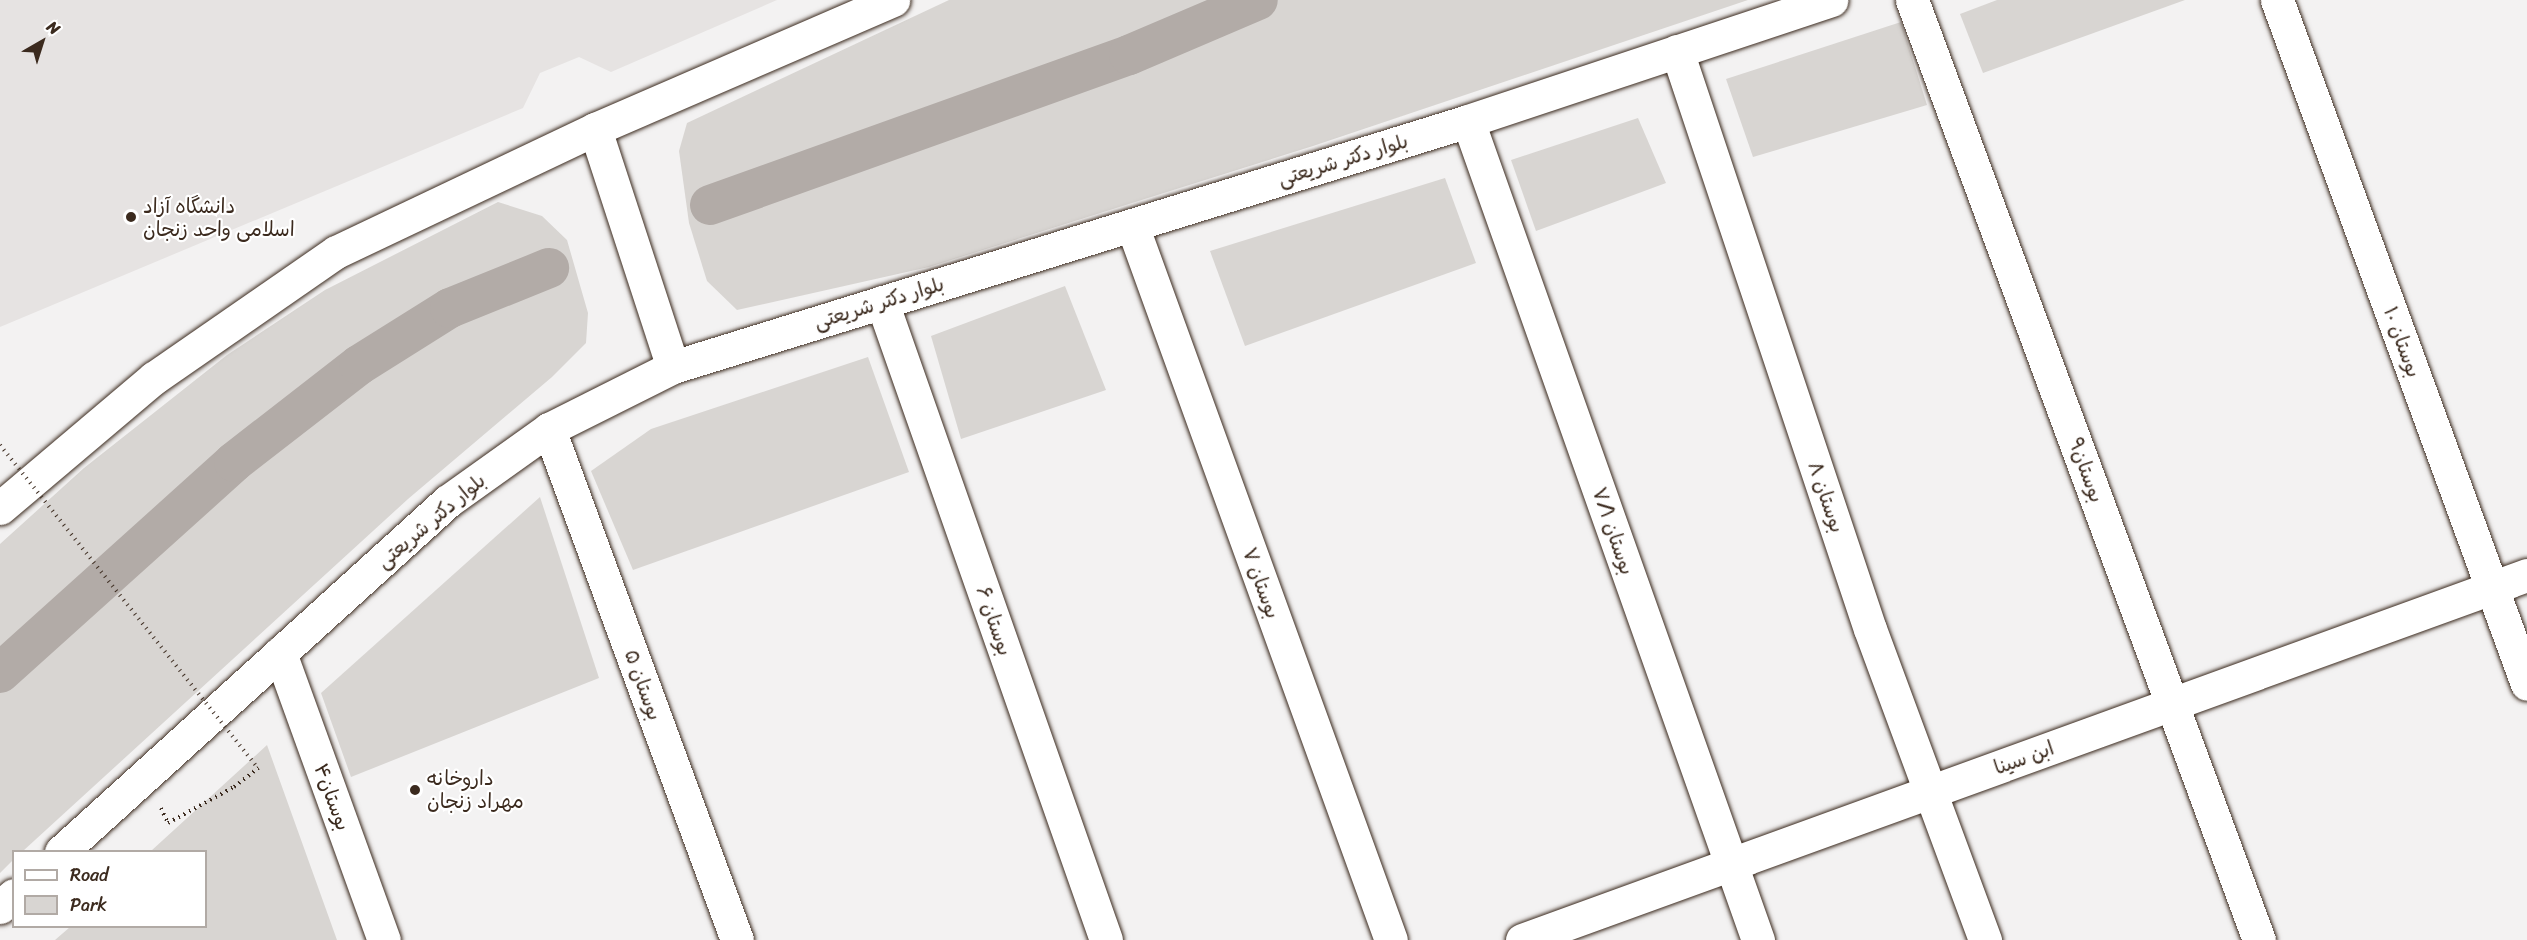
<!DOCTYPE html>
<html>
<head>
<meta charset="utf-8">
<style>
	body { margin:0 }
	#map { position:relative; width:2527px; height:940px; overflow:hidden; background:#f3f2f2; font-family:Sriracha,"Playpen Sans Arabic",sans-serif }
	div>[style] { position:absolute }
	.built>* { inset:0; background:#e6e3e2 }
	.green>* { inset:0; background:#d8d5d2 }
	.canal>* { height:40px; margin:-20px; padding:0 20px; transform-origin:20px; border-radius:20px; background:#b2aba7 }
	.path>* { height:4px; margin-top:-2px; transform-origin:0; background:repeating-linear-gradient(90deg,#3b2a1e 0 1.5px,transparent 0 6px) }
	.roads { filter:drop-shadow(0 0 2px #3b2a1e) drop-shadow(0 0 2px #3b2a1e) }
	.minor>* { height:33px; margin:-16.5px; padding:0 16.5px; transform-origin:16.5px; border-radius:16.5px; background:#fff }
	.tertiary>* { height:33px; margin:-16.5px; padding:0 16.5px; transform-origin:16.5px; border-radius:16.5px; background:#fff }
	.secondary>* { height:33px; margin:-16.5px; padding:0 16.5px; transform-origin:16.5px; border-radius:16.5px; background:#fff }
	.path-bridge>* { height:4px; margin-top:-2px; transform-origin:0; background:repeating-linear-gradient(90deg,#3b2a1e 0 1.5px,transparent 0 6px) }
	.dots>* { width:16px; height:16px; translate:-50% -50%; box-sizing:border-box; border:3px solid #fff; border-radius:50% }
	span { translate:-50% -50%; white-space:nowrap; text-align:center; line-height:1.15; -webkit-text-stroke:4.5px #fff; paint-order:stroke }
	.street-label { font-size:20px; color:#3b2a1e }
	.poi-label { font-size:20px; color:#3b2a1e }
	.left { translate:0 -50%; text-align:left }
	.legend { position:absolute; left:12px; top:850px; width:195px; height:78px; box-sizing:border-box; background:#fff; border:2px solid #b1aaa5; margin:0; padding:8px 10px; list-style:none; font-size:18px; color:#3b2a1e }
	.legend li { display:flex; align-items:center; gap:12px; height:30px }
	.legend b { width:30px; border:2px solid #b1aaa5 }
	.north { position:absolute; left:12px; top:12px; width:60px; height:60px; -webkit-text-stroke:4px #fff; paint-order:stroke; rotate:39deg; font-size:16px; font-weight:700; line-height:24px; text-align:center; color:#3b2a1e }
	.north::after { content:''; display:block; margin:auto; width:21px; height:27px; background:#3b2a1e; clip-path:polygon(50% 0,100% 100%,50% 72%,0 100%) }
</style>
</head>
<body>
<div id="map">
	<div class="built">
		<div style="clip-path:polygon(0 0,777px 0,611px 72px,579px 57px,540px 73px,523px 108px,0 327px)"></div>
	</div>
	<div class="green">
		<div style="clip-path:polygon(949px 0,1748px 0,1313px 146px,929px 267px,737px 310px,707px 281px,689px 223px,679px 151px,687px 123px)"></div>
		<div style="clip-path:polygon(1997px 0,2185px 0,1983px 73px,1960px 14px)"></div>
		<div style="clip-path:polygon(1901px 22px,1927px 105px,1753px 157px,1726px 79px)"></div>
		<div style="clip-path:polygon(1638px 118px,1666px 183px,1536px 231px,1511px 160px)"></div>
		<div style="clip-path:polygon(1445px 178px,1476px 263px,1245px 346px,1210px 251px)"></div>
		<div style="clip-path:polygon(498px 202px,542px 216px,567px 240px,588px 313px,586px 343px,552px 377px,408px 499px,23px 851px,14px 852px,13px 860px,0 873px,0 544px,84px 468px,227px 355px,325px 290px)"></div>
		<div style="clip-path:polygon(1065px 286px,1106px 390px,961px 439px,931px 336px)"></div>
		<div style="clip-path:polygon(868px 357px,909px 472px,633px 570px,591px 471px,651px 429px)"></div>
		<div style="clip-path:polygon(540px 497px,599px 678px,351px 777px,321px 693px)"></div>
		<div style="clip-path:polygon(267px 745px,337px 940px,55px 940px,70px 927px,206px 926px,206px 852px,151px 851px)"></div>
	</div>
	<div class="canal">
		<div style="left:710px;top:205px;width:445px;rotate:-19.7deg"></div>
		<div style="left:1129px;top:55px;width:140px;rotate:-23.1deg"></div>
		<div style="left:0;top:673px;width:315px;rotate:-42deg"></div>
		<div style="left:234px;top:462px;width:158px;rotate:-37.8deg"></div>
		<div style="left:359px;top:365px;width:107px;rotate:-32.1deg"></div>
		<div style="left:450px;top:308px;width:107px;rotate:-22deg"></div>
	</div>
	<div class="path">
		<div style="left:161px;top:808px;width:17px;rotate:65deg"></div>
		<div style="left:168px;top:823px;width:75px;rotate:-28.6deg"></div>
		<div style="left:234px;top:787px;width:31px;rotate:-38deg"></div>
	</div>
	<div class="roads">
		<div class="minor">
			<div style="left:1912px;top:0;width:1002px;rotate:69.74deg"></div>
			<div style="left:2277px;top:0;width:728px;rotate:69.92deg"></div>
			<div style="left:1677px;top:51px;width:609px;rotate:71.54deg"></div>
			<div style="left:1870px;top:629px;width:332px;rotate:69.7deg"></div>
			<div style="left:1468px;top:121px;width:869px;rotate:70.5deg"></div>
			<div style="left:882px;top:302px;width:676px;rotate:70.65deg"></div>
			<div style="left:549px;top:429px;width:544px;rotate:69.8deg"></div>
			<div style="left:280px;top:653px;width:305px;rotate:70.1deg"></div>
		</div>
		<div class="tertiary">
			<div style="left:1132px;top:225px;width:760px;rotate:70.09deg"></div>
			<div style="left:1522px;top:940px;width:1069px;rotate:-19.96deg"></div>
		</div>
		<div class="secondary">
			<div style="left:595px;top:129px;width:250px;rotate:71.9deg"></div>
			<div style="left:0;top:508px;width:202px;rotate:-40.2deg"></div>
			<div style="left:154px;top:378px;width:221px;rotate:-34.7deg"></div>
			<div style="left:336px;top:252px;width:287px;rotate:-25.4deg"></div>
			<div style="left:595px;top:129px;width:325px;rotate:-23.4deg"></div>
			<div style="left:61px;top:852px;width:522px;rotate:-42.21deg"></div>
			<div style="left:448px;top:501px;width:124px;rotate:-35.5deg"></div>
			<div style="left:549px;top:429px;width:139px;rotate:-26.6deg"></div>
			<div style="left:673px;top:367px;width:832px;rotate:-17.19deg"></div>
			<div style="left:1468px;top:121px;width:383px;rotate:-18.4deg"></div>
			<div style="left:0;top:907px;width:18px;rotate:-41deg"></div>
		</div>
	</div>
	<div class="path-bridge">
		<div style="left:0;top:445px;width:413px;rotate:51.4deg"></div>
	</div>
	<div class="dots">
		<div style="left:131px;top:217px;background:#3b2a1e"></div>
		<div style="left:415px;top:790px;background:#3b2a1e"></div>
	</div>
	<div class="street-label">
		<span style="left:1343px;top:160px;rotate:-17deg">بلوار دکتر شریعتی</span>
		<span style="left:879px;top:303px;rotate:-17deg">بلوار دکتر شریعتی</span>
		<span style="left:2402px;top:342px;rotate:70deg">بوستان ۱۰</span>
		<span style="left:2086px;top:470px;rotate:70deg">بوستان۹</span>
		<span style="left:1826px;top:497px;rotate:71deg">بوستان ۸</span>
		<span style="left:431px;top:521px;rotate:-40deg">بلوار دکتر شریعتی</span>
		<span style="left:1613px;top:531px;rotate:71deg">بوستان ۷/۱</span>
		<span style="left:1261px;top:583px;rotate:70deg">بوستان ۷</span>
		<span style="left:994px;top:621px;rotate:71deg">بوستان ۶</span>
		<span style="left:643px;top:685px;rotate:70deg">بوستان ۵</span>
		<span style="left:2024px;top:758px;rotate:-20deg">ابن سینا</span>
		<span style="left:332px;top:797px;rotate:70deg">بوستان۴</span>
	</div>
	<div class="poi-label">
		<span class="left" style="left:143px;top:218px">دانشگاه آزاد<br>اسلامی واحد زنجان</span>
		<span class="left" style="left:427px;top:790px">داروخانه<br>مهراد زنجان</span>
	</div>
	<ul class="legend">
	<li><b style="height:8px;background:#fff"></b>Road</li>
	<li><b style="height:16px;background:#d8d5d2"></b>Park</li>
	</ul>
	<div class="north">N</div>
</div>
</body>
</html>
